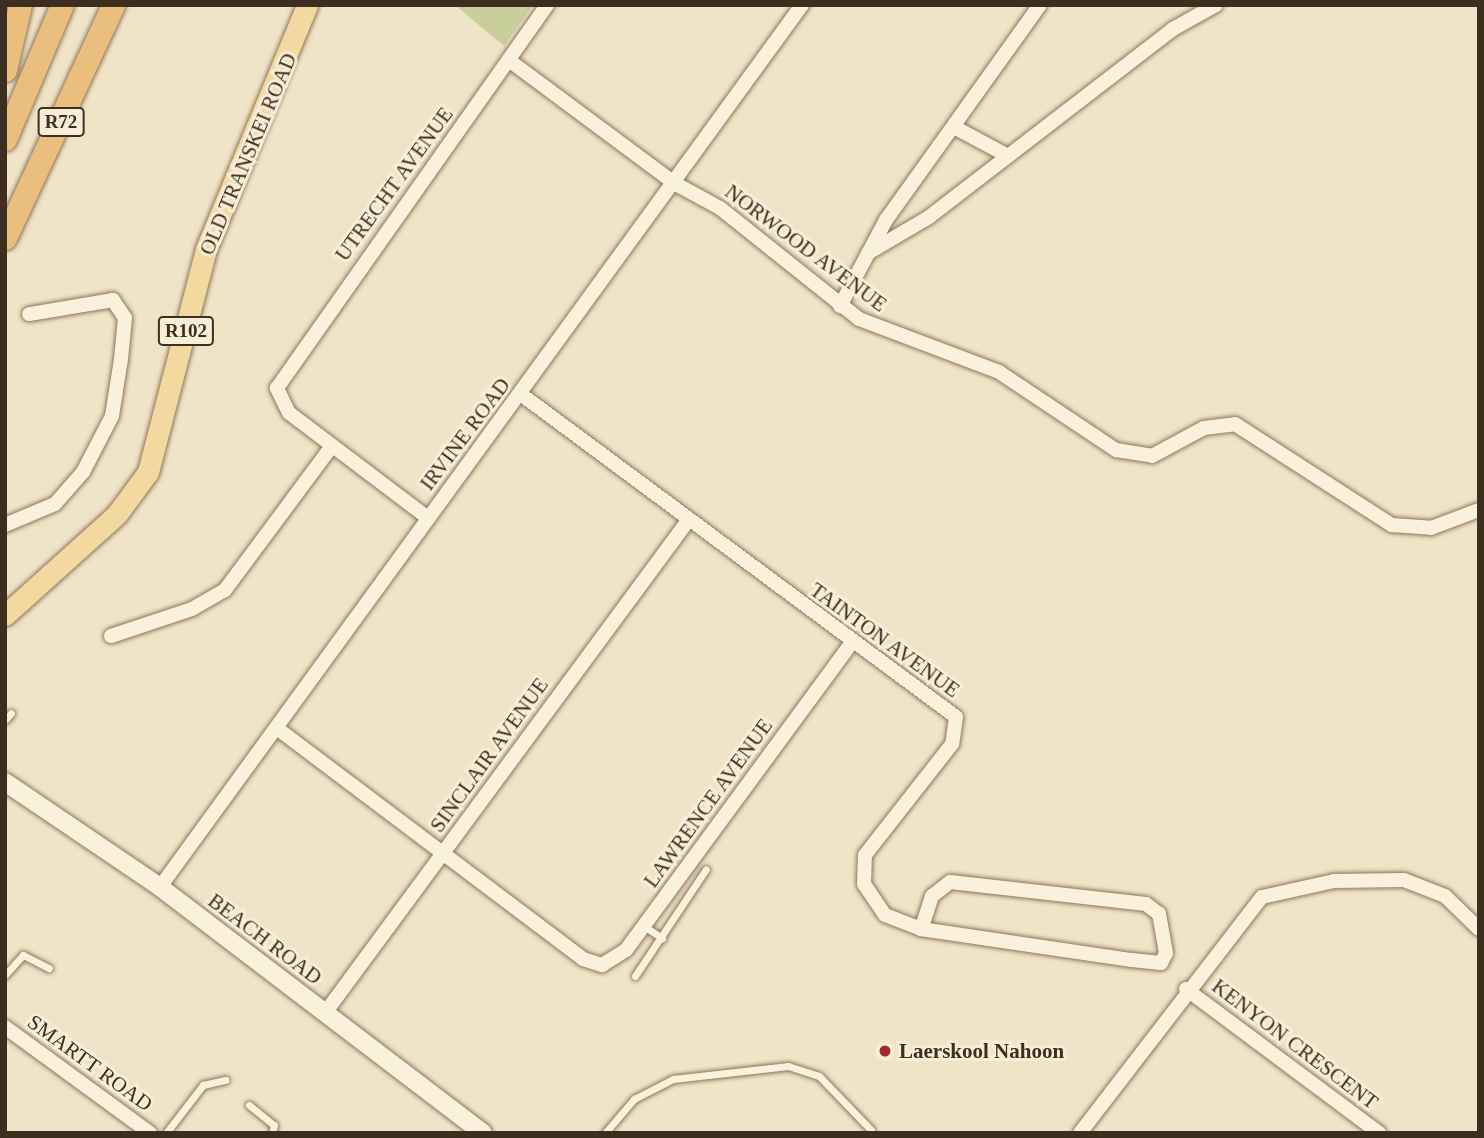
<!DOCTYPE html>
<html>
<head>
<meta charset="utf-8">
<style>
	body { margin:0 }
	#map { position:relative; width:1484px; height:1138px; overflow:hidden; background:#f0e4c8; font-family:"Times New Roman",serif }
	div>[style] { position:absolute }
	.green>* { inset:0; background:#c9cf9b }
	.roads { filter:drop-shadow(0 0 2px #8d765c) drop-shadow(0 0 2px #8d765c) }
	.service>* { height:7px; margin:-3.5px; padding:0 3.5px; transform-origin:3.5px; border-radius:3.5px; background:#faf1dc }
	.minor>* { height:14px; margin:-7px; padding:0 7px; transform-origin:7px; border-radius:7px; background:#faf1dc }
	.tertiary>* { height:18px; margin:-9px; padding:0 9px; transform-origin:9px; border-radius:9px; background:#faf1dc }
	.primary>* { height:21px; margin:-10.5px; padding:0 10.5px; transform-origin:10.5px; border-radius:10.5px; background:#f3d9a0 }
	.trunk>* { height:23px; margin:-11.5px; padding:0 11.5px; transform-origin:11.5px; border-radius:11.5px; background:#eabe7c }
	.dots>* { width:19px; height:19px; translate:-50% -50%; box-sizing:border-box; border:4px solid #f7eed8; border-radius:50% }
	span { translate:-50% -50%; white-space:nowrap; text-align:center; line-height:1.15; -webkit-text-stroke:6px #f7eed8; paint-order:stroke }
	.shield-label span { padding:2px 5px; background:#f7eed8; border:2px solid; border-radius:5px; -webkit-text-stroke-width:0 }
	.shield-label { font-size:19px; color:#3d2e20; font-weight:700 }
	.street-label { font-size:21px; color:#3d2e20 }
	.poi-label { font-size:21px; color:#3d2e20; font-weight:700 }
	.left { translate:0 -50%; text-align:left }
	.frame { position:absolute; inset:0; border:7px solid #3d2e20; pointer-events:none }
</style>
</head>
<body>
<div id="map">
	<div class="green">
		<div style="clip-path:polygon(455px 5px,533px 5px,504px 46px)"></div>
	</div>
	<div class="roads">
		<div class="service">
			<div style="left:5px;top:720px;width:9px;rotate:-49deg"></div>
			<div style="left:644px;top:926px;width:22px;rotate:34deg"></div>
			<div style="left:5px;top:975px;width:27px;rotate:-48deg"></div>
			<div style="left:23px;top:955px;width:29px;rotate:27deg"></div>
			<div style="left:635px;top:976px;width:128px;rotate:-56.4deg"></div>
			<div style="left:249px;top:1105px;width:32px;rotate:39deg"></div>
			<div style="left:274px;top:1125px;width:8px;rotate:104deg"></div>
			<div style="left:166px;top:1133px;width:61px;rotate:-52.4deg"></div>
			<div style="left:203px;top:1085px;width:23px;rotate:-13deg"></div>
			<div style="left:605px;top:1133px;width:45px;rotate:-49.5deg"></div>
			<div style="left:634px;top:1099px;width:44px;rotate:-27.1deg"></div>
			<div style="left:673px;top:1079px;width:116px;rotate:-6.4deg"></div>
			<div style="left:788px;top:1066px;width:33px;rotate:18deg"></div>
			<div style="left:819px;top:1076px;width:75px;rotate:46.1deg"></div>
		</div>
		<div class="minor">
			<div style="left:510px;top:61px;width:204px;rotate:36.6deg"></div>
			<div style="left:674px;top:183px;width:52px;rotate:28.5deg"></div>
			<div style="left:720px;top:208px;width:178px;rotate:38.6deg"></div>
			<div style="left:859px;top:319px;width:150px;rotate:20.7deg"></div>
			<div style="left:999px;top:372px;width:141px;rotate:33.7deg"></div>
			<div style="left:1116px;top:450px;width:36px;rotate:9deg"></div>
			<div style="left:1152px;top:456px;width:59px;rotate:-28.3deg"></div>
			<div style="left:1204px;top:428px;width:31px;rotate:-7deg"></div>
			<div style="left:1235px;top:424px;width:187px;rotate:32.8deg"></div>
			<div style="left:1392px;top:525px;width:39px;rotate:4deg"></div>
			<div style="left:1431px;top:528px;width:51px;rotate:-20.6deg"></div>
			<div style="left:954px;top:127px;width:61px;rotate:28.2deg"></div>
			<div style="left:868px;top:253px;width:71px;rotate:-30.5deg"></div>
			<div style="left:929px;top:217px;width:308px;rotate:-37.6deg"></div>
			<div style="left:1173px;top:29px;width:49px;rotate:-29.2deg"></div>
			<div style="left:840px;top:306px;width:98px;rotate:-61.9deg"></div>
			<div style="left:886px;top:220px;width:264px;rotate:-54.4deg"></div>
			<div style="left:522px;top:395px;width:540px;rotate:36.57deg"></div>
			<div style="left:956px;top:717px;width:27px;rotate:98deg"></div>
			<div style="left:952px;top:744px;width:141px;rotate:128.1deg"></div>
			<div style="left:865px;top:855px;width:29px;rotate:92deg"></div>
			<div style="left:864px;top:884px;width:37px;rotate:56deg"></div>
			<div style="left:885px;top:915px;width:39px;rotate:21deg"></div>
			<div style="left:921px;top:929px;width:213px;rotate:8.4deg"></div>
			<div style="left:1132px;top:960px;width:29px;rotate:6deg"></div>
			<div style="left:1161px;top:963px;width:11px;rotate:-63deg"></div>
			<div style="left:1166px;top:953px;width:40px;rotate:-100deg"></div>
			<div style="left:1159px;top:914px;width:16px;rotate:-142deg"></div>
			<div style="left:1146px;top:904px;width:197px;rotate:-173.6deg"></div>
			<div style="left:950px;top:882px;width:23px;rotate:142deg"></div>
			<div style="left:932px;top:896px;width:35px;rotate:108deg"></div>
			<div style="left:428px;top:518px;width:174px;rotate:-142.9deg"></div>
			<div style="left:289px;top:413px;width:28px;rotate:-116deg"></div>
			<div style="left:277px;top:388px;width:469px;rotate:-54.8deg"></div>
			<div style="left:5px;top:525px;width:54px;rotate:-22.8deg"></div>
			<div style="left:55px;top:504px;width:43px;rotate:-48.8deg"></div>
			<div style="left:83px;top:472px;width:63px;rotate:-62.6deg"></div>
			<div style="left:112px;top:416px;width:58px;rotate:-81deg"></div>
			<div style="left:121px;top:359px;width:41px;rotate:-84.4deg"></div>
			<div style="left:125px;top:318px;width:22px;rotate:-124deg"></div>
			<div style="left:113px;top:300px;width:85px;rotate:170.5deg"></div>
			<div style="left:111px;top:636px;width:85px;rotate:-18.4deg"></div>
			<div style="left:192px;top:609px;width:38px;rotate:-30deg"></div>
			<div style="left:225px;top:590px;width:179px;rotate:-53.4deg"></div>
			<div style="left:278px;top:729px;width:382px;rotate:37deg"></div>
			<div style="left:583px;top:959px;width:20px;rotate:18deg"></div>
			<div style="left:602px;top:965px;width:28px;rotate:-32deg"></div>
			<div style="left:626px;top:950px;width:382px;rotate:-53.7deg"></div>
			<div style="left:160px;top:887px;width:1091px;rotate:-53.95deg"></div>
			<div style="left:1186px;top:989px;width:241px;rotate:36.7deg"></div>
			<div style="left:325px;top:1013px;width:610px;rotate:-53.6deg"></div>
			<div style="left:5px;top:1027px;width:180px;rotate:36.2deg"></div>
			<div style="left:1080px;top:1133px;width:298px;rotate:-52.4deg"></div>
			<div style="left:1262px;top:897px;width:74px;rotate:-12.5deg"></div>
			<div style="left:1334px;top:881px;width:70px;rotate:-0.8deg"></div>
			<div style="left:1404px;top:880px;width:44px;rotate:21.3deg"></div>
			<div style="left:1445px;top:896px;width:47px;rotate:44.1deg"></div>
		</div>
		<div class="tertiary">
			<div style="left:5px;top:782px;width:187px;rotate:34.1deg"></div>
			<div style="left:160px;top:887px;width:406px;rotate:37.3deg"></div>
		</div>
		<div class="primary">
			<div style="left:5px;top:615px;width:151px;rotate:-42deg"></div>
			<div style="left:117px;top:514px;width:52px;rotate:-53.6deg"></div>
			<div style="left:148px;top:472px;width:230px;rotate:-75.4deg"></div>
			<div style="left:206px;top:249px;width:264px;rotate:-67.5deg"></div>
		</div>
		<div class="trunk">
			<div style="left:5px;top:70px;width:67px;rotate:-77deg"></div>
			<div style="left:5px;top:139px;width:146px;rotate:-67deg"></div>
			<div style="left:5px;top:238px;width:257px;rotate:-65.1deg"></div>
		</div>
	</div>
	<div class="dots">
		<div style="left:885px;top:1051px;background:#9e2a2b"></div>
	</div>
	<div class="shield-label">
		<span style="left:61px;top:122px">R72</span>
		<span style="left:186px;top:331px">R102</span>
	</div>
	<div class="street-label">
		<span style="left:248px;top:154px;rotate:-67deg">OLD TRANSKEI ROAD</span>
		<span style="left:394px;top:184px;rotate:-54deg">UTRECHT AVENUE</span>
		<span style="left:806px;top:248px;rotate:37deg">NORWOOD AVENUE</span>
		<span style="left:465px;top:434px;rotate:-53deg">IRVINE ROAD</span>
		<span style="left:885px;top:640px;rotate:36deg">TAINTON AVENUE</span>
		<span style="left:489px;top:755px;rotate:-54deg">SINCLAIR AVENUE</span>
		<span style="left:708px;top:803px;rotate:-54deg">LAWRENCE AVENUE</span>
		<span style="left:265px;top:939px;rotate:37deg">BEACH ROAD</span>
		<span style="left:1295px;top:1044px;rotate:37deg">KENYON CRESCENT</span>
		<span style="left:90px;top:1063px;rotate:36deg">SMARTT ROAD</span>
	</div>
	<div class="poi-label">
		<span class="left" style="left:899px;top:1051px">Laerskool Nahoon</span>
	</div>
	<div class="frame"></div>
</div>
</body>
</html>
